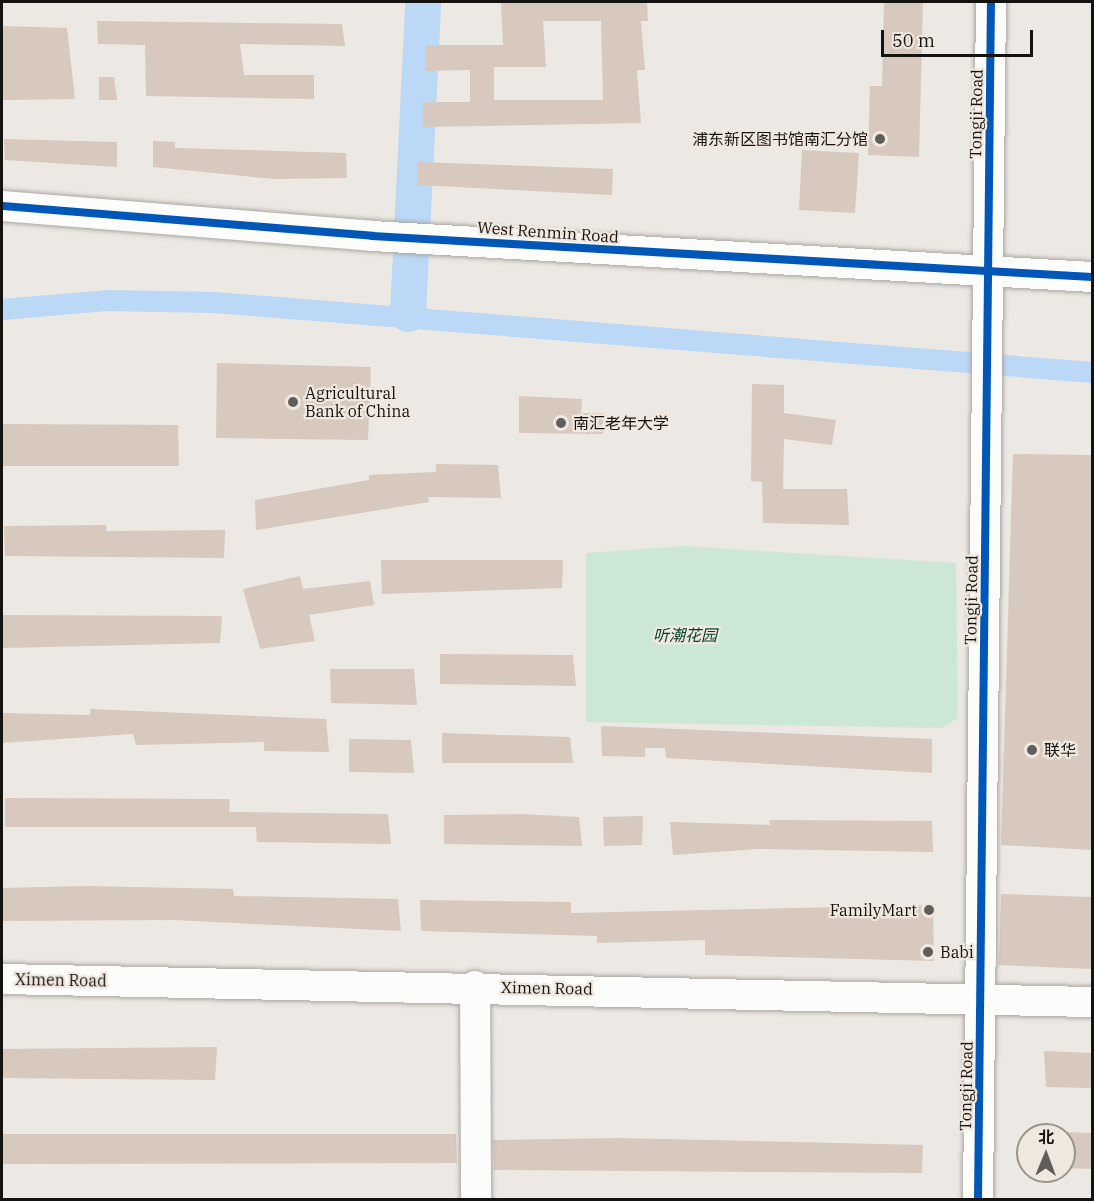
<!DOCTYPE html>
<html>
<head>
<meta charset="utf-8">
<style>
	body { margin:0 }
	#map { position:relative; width:1094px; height:1201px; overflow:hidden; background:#ece8e3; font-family:"IBM Plex Serif","Noto Sans SC",serif }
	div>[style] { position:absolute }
	.green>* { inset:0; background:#cce7d4 }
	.canal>* { height:21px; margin:-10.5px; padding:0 10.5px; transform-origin:10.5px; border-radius:10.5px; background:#bbd8f6 }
	.river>* { height:36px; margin:-18px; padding:0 18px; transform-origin:18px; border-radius:18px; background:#bbd8f6 }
	.building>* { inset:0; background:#d7c9bd }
	.roads { filter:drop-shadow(0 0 2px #a9a7a3) drop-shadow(0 0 2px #a9a7a3) }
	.minor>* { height:30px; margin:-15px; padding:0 15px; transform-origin:15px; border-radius:15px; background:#fcfcfb }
	.cycleway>* { height:8px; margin:-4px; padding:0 4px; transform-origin:4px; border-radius:4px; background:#0057b8 }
	.dots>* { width:16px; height:16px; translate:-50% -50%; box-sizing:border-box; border:3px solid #f0e8df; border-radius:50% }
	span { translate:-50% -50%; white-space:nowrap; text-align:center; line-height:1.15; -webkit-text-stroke:4.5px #f0e8df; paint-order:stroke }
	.street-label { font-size:16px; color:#151310 }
	.poi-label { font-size:16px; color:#151310 }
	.right { translate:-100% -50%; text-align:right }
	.left { translate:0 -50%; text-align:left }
	.park-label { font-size:16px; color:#044429; font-style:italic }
	.frame { position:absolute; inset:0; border:3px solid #151310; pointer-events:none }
	.north { position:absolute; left:1016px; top:1123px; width:60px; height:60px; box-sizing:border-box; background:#f0e8df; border:2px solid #98938c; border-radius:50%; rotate:1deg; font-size:16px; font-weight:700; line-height:24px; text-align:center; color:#151310 }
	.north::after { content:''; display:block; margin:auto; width:21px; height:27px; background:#605e5a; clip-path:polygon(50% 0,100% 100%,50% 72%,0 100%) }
	.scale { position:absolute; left:881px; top:30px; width:152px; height:27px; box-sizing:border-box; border:3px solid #151310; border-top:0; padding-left:8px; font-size:18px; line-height:21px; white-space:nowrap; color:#151310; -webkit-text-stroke:4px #f0e8df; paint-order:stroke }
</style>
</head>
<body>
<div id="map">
	<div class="green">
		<div style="clip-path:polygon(684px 546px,956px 563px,958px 718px,942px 728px,586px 722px,586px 553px)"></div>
	</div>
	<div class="canal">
		<div style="left:2px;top:309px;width:104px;rotate:-4.9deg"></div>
		<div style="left:106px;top:300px;width:108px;rotate:1.1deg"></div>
		<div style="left:214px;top:302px;width:881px;rotate:4.56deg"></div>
	</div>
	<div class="river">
		<div style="left:408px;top:314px;width:312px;rotate:-87.2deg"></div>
	</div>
	<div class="building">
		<div style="clip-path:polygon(evenodd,501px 2px,647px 2px,648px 21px,641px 21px,645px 70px,637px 70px,641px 123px,423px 127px,423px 102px,470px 102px,470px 70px,426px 71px,426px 45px,503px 45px,501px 2px,543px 21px,601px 21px,603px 100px,494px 100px,494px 67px,546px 67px,543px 21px)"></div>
		<div style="clip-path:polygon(884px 2px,923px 2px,919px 157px,868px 155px,870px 86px,882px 86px)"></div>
		<div style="clip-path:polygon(97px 21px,342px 24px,345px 46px,240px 44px,244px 75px,314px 75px,314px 99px,146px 96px,145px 45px,98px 44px)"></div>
		<div style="clip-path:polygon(2px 26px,67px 28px,75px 99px,2px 100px)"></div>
		<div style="clip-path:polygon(99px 77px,114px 77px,117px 100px,99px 100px)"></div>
		<div style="clip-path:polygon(4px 139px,117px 142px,117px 167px,5px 160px)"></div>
		<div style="clip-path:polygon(153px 141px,175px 142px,175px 148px,346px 153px,347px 178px,275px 179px,153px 167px)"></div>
		<div style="clip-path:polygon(802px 150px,859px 153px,855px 213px,799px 210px)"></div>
		<div style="clip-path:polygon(418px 162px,613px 169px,612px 195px,418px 185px)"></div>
		<div style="clip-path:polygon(217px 363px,371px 367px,368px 440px,216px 438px)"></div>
		<div style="clip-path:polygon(752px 384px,784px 385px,784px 413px,836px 420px,832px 445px,784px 439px,783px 489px,847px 489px,849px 525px,763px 523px,762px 482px,751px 481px)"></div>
		<div style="clip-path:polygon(519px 396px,582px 399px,581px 413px,604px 413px,603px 434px,519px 433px)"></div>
		<div style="clip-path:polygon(3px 424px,178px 425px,179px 466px,3px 466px)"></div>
		<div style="clip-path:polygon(1013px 454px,1092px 455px,1092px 850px,1001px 845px)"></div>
		<div style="clip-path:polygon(436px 464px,498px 465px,501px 498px,428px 497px,429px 502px,256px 530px,255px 500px,369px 480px,369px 475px,436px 472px)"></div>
		<div style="clip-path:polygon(106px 525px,106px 531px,225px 530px,224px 558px,5px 556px,4px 526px)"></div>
		<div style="clip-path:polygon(381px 560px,563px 560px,562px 588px,382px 594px)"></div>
		<div style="clip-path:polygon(300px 576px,303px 589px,370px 581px,374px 605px,309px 615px,315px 641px,260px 649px,243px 589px)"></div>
		<div style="clip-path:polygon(2px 615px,222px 616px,220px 643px,2px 648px)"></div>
		<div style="clip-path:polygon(440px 654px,573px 655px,576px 686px,440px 684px)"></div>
		<div style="clip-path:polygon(330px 669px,414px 669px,417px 705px,331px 703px)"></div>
		<div style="clip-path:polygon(90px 709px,326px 719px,329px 752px,264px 751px,264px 742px,136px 745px,133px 734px,2px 743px,2px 713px,90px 715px)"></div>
		<div style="clip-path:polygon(601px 726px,932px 739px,932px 773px,666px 758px,665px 748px,645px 748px,645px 757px,602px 756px)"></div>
		<div style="clip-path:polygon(442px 733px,570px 737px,573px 763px,442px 763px)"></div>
		<div style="clip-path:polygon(349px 739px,411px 740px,414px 773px,349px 772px)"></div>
		<div style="clip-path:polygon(5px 798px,230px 799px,229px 812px,388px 814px,391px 844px,257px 842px,256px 827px,5px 827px)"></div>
		<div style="clip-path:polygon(520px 814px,579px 817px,582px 846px,444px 844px,444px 815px)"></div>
		<div style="clip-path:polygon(643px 816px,642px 845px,604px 846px,603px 817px)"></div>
		<div style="clip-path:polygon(769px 820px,932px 821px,933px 852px,758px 849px,673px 855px,670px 822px,770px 825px)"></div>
		<div style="clip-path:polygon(85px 886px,233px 889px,234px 896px,398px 899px,401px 931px,172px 920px,2px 921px,2px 888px)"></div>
		<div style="clip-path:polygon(1001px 894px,1092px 897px,1092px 969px,999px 965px)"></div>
		<div style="clip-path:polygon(420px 900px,571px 902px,571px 913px,933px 905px,934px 961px,705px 955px,705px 940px,597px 943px,597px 936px,421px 931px)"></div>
		<div style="clip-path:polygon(217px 1047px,215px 1080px,2px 1078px,2px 1049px)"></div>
		<div style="clip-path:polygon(1044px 1051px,1092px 1053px,1092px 1088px,1046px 1087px)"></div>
		<div style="clip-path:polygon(1064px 1132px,1092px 1133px,1092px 1169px,1064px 1168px)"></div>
		<div style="clip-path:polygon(2px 1134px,456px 1134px,457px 1163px,2px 1164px)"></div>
		<div style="clip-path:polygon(619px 1138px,923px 1145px,922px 1173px,494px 1170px,493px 1140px)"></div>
	</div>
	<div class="roads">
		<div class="minor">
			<div style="left:2px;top:206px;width:371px;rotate:4.6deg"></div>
			<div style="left:372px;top:236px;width:721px;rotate:3.26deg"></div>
			<div style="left:2px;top:979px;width:1090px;rotate:1.21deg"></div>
			<div style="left:475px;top:986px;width:214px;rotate:89.7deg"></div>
			<div style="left:978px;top:1200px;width:1198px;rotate:-89.38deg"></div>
		</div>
	</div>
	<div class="cycleway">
		<div style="left:2px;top:206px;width:371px;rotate:4.6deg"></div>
		<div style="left:372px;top:236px;width:721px;rotate:3.26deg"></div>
		<div style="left:978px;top:1200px;width:1198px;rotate:-89.38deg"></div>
	</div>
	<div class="dots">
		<div style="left:880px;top:139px;background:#605e5a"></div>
		<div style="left:293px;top:402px;background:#605e5a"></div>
		<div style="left:561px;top:423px;background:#605e5a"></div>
		<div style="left:1032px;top:750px;background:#605e5a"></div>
		<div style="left:929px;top:910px;background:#605e5a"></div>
		<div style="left:928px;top:952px;background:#605e5a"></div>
	</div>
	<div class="street-label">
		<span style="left:976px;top:114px;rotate:-89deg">Tongji Road</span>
		<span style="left:548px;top:232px;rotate:4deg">West Renmin Road</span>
		<span style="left:971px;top:600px;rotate:-89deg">Tongji Road</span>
		<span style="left:61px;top:980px;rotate:1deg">Ximen Road</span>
		<span style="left:547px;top:988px;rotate:1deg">Ximen Road</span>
		<span style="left:966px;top:1086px;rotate:-89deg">Tongji Road</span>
	</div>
	<div class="poi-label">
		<span class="right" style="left:868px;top:139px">浦东新区图书馆南汇分馆</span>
		<span class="left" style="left:305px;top:402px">Agricultural<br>Bank of China</span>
		<span class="left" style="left:573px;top:423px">南汇老年大学</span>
		<span class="left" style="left:1044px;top:750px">联华</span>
		<span class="right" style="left:917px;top:910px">FamilyMart</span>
		<span class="left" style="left:940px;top:952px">Babi</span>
	</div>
	<div class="park-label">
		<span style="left:685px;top:635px">听潮花园</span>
	</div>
	<div class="frame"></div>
	<div class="north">北</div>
	<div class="scale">50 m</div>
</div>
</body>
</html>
